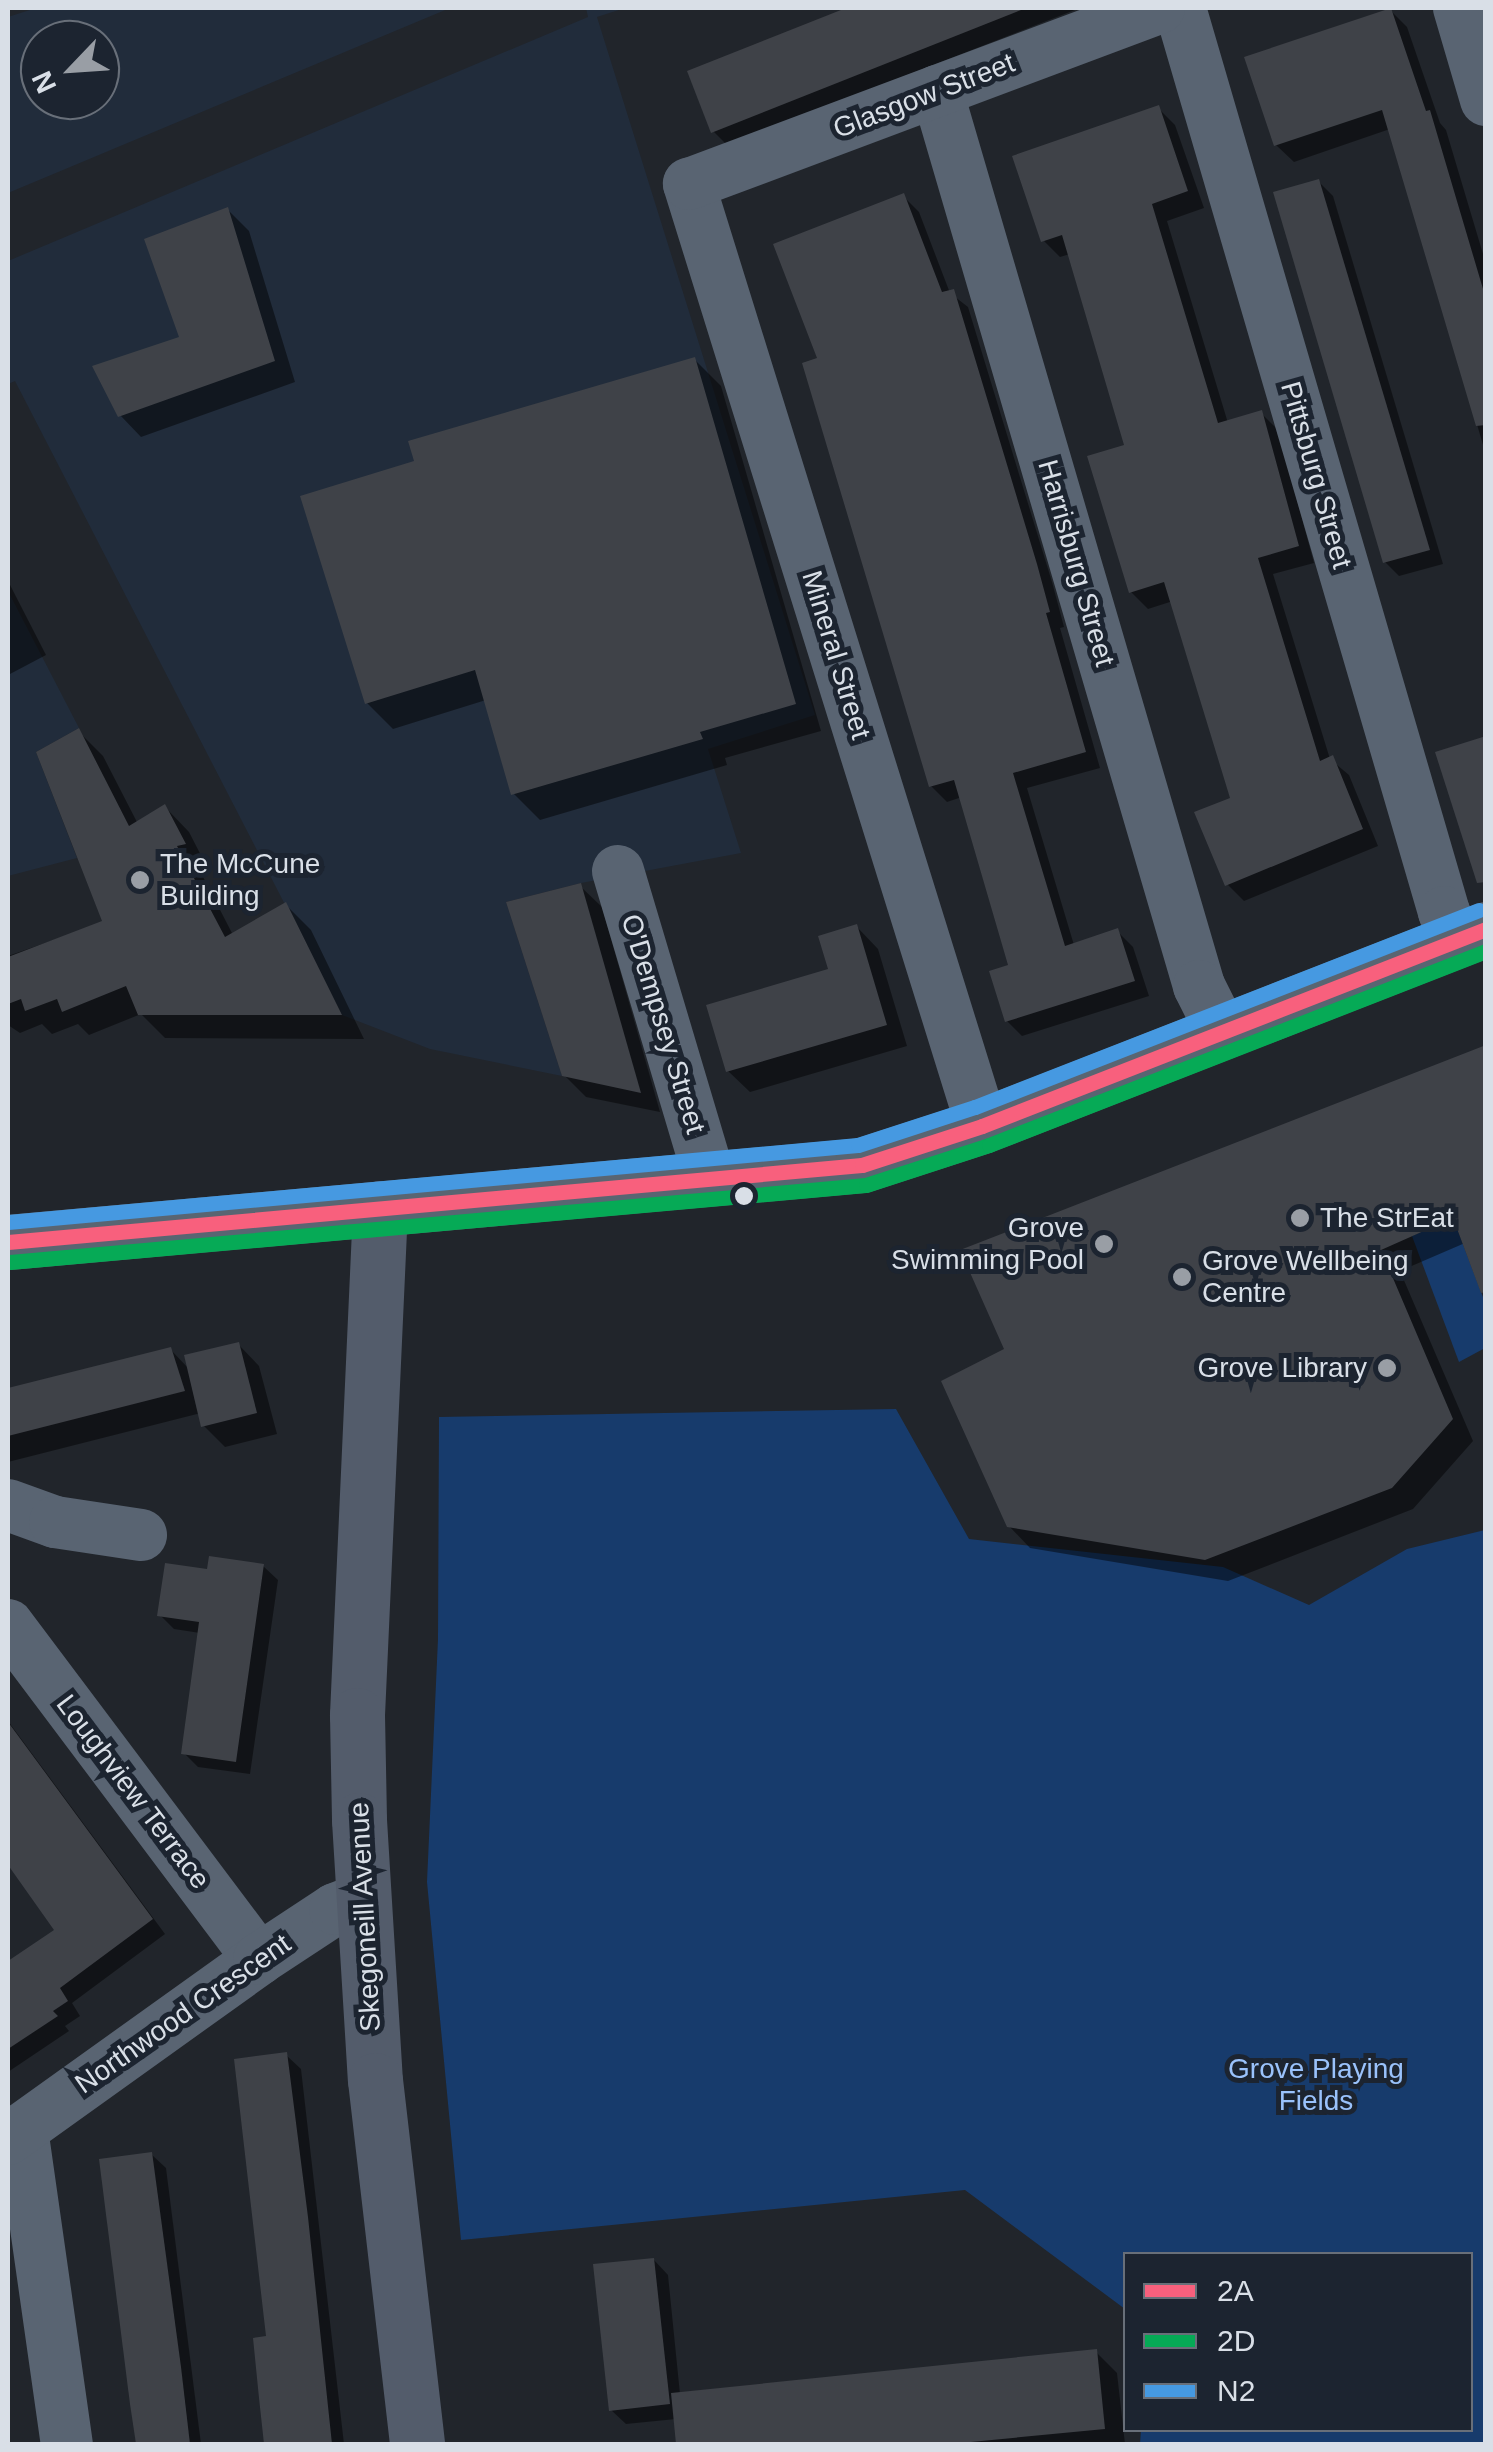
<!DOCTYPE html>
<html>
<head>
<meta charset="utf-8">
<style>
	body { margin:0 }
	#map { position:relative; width:1493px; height:2452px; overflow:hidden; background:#21252b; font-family:Helvetica,sans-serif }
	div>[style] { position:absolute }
	.built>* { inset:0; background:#212c3b }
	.green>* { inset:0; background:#173b6c }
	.shadow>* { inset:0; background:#0007 }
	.building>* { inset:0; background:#3f4248 }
	.street>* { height:52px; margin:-26px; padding:0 26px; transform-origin:26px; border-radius:26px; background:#596472 }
	.secondary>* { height:55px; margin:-27.5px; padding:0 27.5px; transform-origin:27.5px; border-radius:27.5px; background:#535c6b }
	.primary>* { height:55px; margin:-27.5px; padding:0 27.5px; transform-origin:27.5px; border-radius:27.5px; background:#596572 }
	.bus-1>* { height:15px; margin:-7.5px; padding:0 7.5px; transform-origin:7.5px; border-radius:7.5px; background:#f8607d }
	.bus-2>* { height:15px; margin:-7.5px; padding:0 7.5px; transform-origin:7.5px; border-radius:7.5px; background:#06aa56 }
	.bus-3>* { height:15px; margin:-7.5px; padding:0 7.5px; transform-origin:7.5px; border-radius:7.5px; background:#4699e1 }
	.dots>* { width:28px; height:28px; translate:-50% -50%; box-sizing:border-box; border:5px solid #1c2430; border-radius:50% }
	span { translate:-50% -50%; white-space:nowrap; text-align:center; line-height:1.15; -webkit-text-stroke:10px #1c2430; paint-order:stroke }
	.street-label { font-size:28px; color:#d9dfe7 }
	.poi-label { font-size:28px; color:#d9dfe7 }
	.left { translate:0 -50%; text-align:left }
	.right { translate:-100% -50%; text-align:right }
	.park-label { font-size:28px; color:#9ac2fb }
	.frame { position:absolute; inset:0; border:10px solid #d9dfe7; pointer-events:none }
	.legend { position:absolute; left:1123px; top:2252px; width:350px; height:180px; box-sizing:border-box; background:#1c2430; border:2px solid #686f79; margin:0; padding:12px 18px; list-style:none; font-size:30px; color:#d9dfe7 }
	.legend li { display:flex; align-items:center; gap:20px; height:50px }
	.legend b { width:50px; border:2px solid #686f79 }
	.north { position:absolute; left:20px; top:20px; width:100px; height:100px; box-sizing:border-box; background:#1c2430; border:2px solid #686f79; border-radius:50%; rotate:245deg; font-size:28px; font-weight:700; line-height:40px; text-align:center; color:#d9dfe7 }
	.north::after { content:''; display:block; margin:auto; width:35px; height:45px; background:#999ea5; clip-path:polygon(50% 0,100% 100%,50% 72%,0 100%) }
</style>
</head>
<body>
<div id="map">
	<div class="built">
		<div style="clip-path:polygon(evenodd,36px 8px,450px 8px,8px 193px,8px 17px,36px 8px,40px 40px,100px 40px,100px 100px,40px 100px,40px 40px)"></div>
		<div style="clip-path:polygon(586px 8px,625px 8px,597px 17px,815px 715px,708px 749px,741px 853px,581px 883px,506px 902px,562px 1076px,430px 1049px,342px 1015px,15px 381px,8px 384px,8px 261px,588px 17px)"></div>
		<div style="clip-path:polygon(8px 591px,79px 728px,36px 752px,77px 858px,8px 876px)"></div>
	</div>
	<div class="green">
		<div style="clip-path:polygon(1453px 1218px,1486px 1305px,1485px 1348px,1459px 1362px,1412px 1236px)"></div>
		<div style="clip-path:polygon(896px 1409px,969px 1539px,1223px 1567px,1309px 1605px,1407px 1549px,1485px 1530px,1485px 2444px,1140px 2444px,1141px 2430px,1470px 2430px,1470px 2254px,1126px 2254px,1125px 2309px,965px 2190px,461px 2240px,427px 1882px,438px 1639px,439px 1417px)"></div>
	</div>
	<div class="shadow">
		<div style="clip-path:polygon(854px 8px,1080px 8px,727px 145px,713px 131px,690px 72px)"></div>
		<div style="clip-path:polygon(1390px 10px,1407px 27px,1440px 123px,1446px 130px,1486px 264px,1486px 455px,1390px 129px,1294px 162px,1276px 145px)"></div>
		<div style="clip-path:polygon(1158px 108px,1175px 125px,1204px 208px,1167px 221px,1228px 423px,1261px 413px,1278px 430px,1314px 563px,1273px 574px,1330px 759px,1349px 775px,1378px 846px,1244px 901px,1227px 884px,1233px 799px,1173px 601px,1148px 609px,1131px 592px,1128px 446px,1070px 254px,1060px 257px,1044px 241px)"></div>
		<div style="clip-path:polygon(1319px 182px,1333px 196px,1443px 564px,1399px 576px,1385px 562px)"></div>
		<div style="clip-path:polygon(903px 196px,919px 212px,950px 293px,968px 307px,1052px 582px,1064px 627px,1060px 628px,1100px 768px,1027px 788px,1074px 945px,1117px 931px,1133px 947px,1149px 996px,1022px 1036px,1007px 1021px,1011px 966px,962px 797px,947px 802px,931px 786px,820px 360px)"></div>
		<div style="clip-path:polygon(228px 210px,249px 231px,295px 382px,141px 437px,120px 415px,183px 338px)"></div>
		<div style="clip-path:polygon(695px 360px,721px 386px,821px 731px,725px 758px,727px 765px,540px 820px,513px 793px,486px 700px,393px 729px,367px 703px,417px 463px)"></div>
		<div style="clip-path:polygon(8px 581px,46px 655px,10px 674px,8px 671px)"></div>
		<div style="clip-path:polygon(78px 731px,103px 756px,138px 824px,165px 807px,189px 832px,208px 869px,200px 871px,233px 935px,286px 905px,311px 930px,364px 1039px,165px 1038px,141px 1014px,89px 1035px,78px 1024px,52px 1034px,42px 1024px,20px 1033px,8px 1025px,8px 956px,105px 922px)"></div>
		<div style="clip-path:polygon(580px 886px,602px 907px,660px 1112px,586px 1097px,564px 1075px)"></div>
		<div style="clip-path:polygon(857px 927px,878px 949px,907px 1046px,750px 1092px,728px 1071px,831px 971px)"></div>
		<div style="clip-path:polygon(1486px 1051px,1486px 1297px,1465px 1243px,1400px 1271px,1473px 1441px,1413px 1509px,1228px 1581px,1030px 1548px,1009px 1526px,1008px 1350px)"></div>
		<div style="clip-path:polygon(238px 1344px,259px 1366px,277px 1434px,225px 1447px,204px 1426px,201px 1413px,8px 1462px,8px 1391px,171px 1350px,189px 1369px)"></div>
		<div style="clip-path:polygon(263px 1566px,278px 1580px,250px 1774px,198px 1767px,184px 1753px,200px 1633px,174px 1629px,160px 1615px,210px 1571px)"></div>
		<div style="clip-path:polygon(8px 1721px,165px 1934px,72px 2003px,80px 2016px,65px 2026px,69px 2031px,8px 2072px,8px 1964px,58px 1930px,8px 1862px)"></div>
		<div style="clip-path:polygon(286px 2055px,301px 2069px,344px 2444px,269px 2444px,256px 2340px,269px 2339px)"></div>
		<div style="clip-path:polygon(151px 2154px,166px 2168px,201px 2444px,138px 2444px,102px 2161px)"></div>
		<div style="clip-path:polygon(654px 2260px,668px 2275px,680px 2394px,1096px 2352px,1117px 2373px,1125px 2444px,679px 2444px,676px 2419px,626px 2424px,611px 2410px)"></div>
	</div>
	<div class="building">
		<div style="clip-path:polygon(846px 8px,1021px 10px,711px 133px,687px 71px)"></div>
		<div style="clip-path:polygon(1391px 8px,1426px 111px,1430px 110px,1486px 299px,1486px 425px,1476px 426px,1382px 110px,1274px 146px,1244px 57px)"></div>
		<div style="clip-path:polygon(1159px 105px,1188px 191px,1152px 204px,1218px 423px,1262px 410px,1299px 546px,1258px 558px,1320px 761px,1333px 755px,1363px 829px,1225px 886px,1194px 812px,1230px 798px,1164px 582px,1129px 593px,1087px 456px,1124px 445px,1062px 235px,1041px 242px,1012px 156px)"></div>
		<div style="clip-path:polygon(1319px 179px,1430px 550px,1383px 563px,1273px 192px)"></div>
		<div style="clip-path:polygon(904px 193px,942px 292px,954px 289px,1037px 564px,1050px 612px,1046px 613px,1086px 752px,1013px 773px,1065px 946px,1118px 928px,1135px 981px,1005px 1022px,989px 971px,1008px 965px,954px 780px,929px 787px,802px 363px,817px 358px,773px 244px)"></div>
		<div style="clip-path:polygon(228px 207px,275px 361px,118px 417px,92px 366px,179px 337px,144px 239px)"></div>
		<div style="clip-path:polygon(695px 357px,796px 704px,700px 732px,703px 739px,511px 795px,475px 670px,365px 704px,300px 496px,414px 461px,408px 441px)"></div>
		<div style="clip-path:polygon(79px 728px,129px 826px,165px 804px,186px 844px,177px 846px,225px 937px,286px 902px,342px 1015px,138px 1015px,126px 986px,62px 1012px,57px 999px,25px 1011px,21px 999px,8px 1004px,8px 957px,102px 921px,36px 752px)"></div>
		<div style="clip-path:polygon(1486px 736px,1486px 882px,1477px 883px,1435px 752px)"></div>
		<div style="clip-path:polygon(581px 883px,641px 1093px,562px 1076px,506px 902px)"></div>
		<div style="clip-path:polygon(857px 924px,887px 1025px,726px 1072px,706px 1005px,828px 969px,818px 936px)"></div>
		<div style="clip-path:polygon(1486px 1045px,1486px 1292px,1481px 1293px,1453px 1218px,1381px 1250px,1453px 1419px,1392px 1488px,1205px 1560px,1007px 1527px,941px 1381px,1004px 1349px,960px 1250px)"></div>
		<div style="clip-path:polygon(239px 1342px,257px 1413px,201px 1427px,184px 1355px)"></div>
		<div style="clip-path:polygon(171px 1347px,185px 1391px,8px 1436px,8px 1388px)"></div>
		<div style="clip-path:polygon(209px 1556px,264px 1564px,236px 1762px,181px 1754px,199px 1622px,157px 1616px,165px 1563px,207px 1569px)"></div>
		<div style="clip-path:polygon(8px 1722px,153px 1919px,60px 1988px,68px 2001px,53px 2011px,58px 2016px,8px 2049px,8px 1961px,54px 1930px,8px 1865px)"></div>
		<div style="clip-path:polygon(287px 2052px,308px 2217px,332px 2444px,264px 2444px,259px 2398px,253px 2338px,266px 2336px,234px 2059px)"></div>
		<div style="clip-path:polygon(152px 2152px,181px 2367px,190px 2444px,136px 2444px,130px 2404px,99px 2159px)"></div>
		<div style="clip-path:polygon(654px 2258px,670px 2404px,609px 2411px,593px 2264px)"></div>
		<div style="clip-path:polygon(1097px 2349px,1105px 2429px,950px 2444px,676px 2444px,671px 2393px)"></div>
	</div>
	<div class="street">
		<div style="left:1180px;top:8px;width:942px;rotate:73.72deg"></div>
		<div style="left:1444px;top:912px;width:31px;rotate:68deg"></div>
		<div style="left:1459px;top:8px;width:96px;rotate:73.6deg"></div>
		<div style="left:937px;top:91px;width:933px;rotate:73.68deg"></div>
		<div style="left:1199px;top:986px;width:51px;rotate:63.4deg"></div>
		<div style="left:618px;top:871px;width:319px;rotate:73.4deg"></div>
		<div style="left:982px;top:1126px;width:987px;rotate:-107.28deg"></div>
		<div style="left:689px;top:184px;width:502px;rotate:-20.53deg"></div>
		<div style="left:8px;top:1505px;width:50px;rotate:19.9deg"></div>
		<div style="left:55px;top:1522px;width:87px;rotate:8.6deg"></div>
		<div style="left:8px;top:1625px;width:418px;rotate:53.1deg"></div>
		<div style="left:22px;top:2129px;width:318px;rotate:81.9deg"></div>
		<div style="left:8px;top:2139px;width:309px;rotate:-35.6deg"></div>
		<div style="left:259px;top:1959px;width:91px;rotate:-33.3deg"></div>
		<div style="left:335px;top:1909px;width:30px;rotate:-21deg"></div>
	</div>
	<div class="secondary">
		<div style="left:380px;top:1208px;width:508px;rotate:92.6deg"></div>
		<div style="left:357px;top:1715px;width:105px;rotate:88.9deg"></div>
		<div style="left:359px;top:1820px;width:260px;rotate:86.5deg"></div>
		<div style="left:375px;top:2080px;width:366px;rotate:83.4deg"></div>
	</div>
	<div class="primary">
		<div style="left:8px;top:1242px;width:857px;rotate:-5.15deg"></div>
		<div style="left:862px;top:1165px;width:126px;rotate:-18deg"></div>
		<div style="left:982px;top:1126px;width:541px;rotate:-21.35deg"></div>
	</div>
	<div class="bus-1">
		<div style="left:8px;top:1242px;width:857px;rotate:-5.15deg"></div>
		<div style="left:862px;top:1165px;width:126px;rotate:-18deg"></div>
		<div style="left:982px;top:1126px;width:541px;rotate:-21.35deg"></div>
	</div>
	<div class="bus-2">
		<div style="left:10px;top:1262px;width:859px;rotate:-5.14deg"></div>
		<div style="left:866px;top:1185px;width:129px;rotate:-18deg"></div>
		<div style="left:989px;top:1145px;width:534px;rotate:-21.32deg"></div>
	</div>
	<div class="bus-3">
		<div style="left:8px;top:1222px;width:853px;rotate:-5.18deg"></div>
		<div style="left:858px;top:1145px;width:123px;rotate:-18deg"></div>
		<div style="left:975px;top:1107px;width:541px;rotate:-21.35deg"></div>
	</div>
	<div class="dots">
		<div style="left:140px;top:880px;background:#999ea5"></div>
		<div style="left:744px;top:1196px;background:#d9dfe7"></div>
		<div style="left:1300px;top:1218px;background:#999ea5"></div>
		<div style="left:1104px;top:1244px;background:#999ea5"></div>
		<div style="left:1182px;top:1277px;background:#999ea5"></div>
		<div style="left:1387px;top:1368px;background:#999ea5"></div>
	</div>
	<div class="street-label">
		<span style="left:924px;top:96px;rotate:-21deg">Glasgow Street</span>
		<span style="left:1316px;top:475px;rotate:74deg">Pittsburg Street</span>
		<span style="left:1076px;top:563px;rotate:74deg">Harrisburg Street</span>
		<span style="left:836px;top:655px;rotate:73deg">Mineral Street</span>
		<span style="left:663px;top:1024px;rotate:73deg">O'Dempsey Street</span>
		<span style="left:133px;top:1792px;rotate:53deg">Loughview Terrace</span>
		<span style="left:365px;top:1917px;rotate:-93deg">Skegoneill Avenue</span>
		<span style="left:183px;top:2014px;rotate:-35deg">Northwood Crescent</span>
	</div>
	<div class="poi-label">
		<span class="left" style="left:160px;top:880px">The McCune<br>Building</span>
		<span class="left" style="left:1320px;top:1218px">The StrEat</span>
		<span class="right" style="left:1084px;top:1244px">Grove<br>Swimming Pool</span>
		<span class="left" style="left:1202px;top:1277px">Grove Wellbeing<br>Centre</span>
		<span class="right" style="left:1367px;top:1368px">Grove Library</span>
	</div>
	<div class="park-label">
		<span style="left:1316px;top:2085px">Grove Playing<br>Fields</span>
	</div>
	<div class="frame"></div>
	<ul class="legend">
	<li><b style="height:12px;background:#f8607d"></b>2A</li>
	<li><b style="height:12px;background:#06aa56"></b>2D</li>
	<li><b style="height:12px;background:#4699e1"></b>N2</li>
	</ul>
	<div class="north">N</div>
</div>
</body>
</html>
